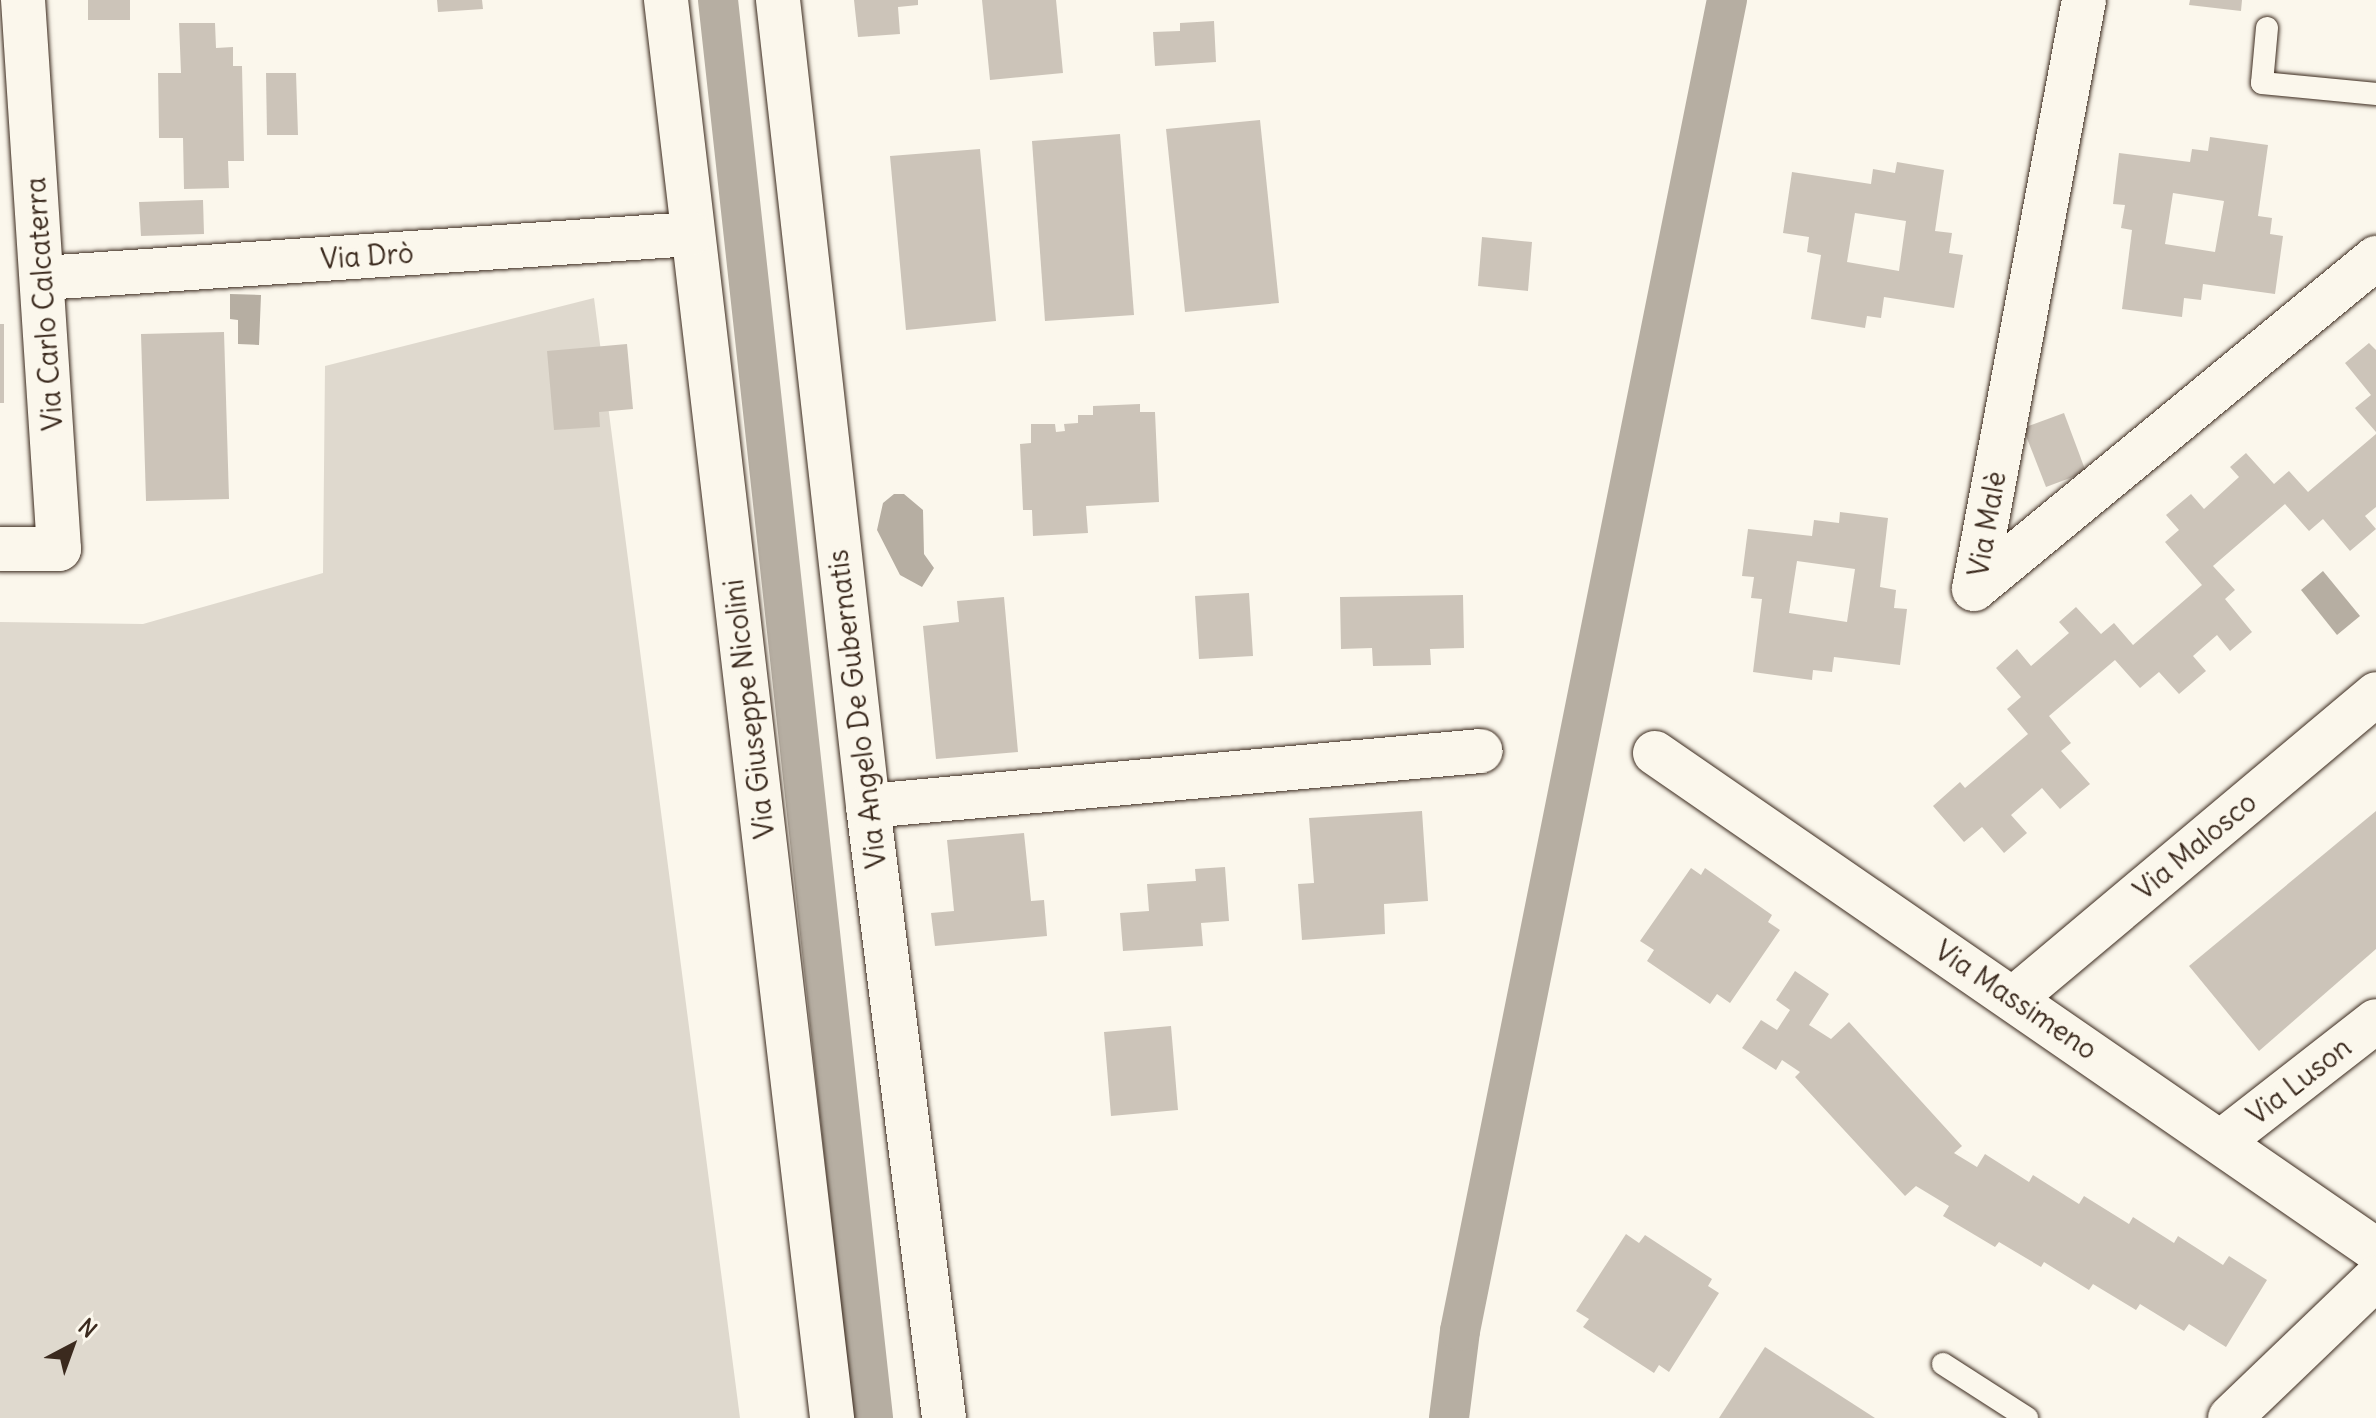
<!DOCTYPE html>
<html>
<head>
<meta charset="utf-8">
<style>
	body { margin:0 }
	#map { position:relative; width:2376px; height:1418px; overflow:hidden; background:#fbf7ec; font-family:Delius,sans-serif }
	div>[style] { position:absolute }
	.green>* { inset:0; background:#dfd9ce }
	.water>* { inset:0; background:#b6aea2 }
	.canal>* { height:40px; margin:-20px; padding:0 20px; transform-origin:20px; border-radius:20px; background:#b6aea2 }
	.building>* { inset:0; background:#ccc4b9 }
	.roads { filter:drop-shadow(0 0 2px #3b2a1e) drop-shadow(0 0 2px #3b2a1e) }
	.lane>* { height:22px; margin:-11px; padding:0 11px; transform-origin:11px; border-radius:11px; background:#fbf7ec }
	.street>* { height:44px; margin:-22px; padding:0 22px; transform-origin:22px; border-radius:22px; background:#fbf7ec }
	span { translate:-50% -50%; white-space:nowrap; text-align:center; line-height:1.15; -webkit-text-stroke:6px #fbf7ec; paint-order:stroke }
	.street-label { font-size:28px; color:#3b2a1e }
	.north { position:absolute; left:32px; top:1306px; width:80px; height:80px; -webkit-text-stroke:6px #fbf7ec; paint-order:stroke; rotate:41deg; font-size:22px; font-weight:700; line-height:32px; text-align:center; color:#3b2a1e }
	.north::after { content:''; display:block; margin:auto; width:28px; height:36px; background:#3b2a1e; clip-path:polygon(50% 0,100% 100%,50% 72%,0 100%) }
</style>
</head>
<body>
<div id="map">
	<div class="green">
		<div style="clip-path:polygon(594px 298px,740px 1418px,0 1418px,0 622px,143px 624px,323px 573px,325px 366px)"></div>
	</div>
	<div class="water">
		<div style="clip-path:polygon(230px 294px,261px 295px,259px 345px,238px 344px,238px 320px,230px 319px)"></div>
		<div style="clip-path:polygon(894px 494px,904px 494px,923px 510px,924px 554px,934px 568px,922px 587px,900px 575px,877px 530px,883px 503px)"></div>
		<div style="clip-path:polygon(2323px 571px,2360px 616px,2337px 635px,2301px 590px)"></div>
	</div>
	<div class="canal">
		<div style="left:718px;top:0;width:1426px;rotate:83.76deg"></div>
		<div style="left:1449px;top:1418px;width:88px;rotate:-82.8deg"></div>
		<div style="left:1460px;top:1331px;width:1358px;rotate:-78.66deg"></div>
	</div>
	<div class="building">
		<div style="clip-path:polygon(88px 0,130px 0,130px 20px,88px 20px)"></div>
		<div style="clip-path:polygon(437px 0,482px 0,483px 9px,438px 12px)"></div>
		<div style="clip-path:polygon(854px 0,918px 0,918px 5px,898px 7px,900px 34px,858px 37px)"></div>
		<div style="clip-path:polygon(982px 0,1056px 0,1063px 73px,990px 80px)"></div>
		<div style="clip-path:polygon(2190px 0,2242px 0,2241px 11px,2189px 5px)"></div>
		<div style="clip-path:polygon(1214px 21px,1216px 62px,1155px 66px,1153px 32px,1180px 31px,1180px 23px)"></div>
		<div style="clip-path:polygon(179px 23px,215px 23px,216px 48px,233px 47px,233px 66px,242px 66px,244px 161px,228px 161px,229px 188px,184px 189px,183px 138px,159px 138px,158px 73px,181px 73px)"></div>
		<div style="clip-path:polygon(266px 73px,296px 73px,298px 135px,267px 135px)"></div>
		<div style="clip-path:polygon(1260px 120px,1279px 303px,1185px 312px,1166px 129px)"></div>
		<div style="clip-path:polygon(1120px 134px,1134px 315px,1045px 321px,1032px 141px)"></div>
		<div style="clip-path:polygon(evenodd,2210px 137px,2268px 145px,2258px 216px,2272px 218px,2270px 234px,2283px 236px,2275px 294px,2203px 284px,2201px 300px,2184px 298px,2182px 317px,2122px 309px,2132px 230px,2121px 228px,2125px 205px,2113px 204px,2119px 153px,2190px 162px,2192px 149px,2208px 151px,2210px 137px,2173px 193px,2224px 201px,2215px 252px,2165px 244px,2173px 193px)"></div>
		<div style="clip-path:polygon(980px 149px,996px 321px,906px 330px,890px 156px)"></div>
		<div style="clip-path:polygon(evenodd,1897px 162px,1944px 170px,1935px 231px,1952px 233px,1949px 253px,1963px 255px,1954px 308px,1884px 297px,1881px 318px,1867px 316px,1865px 328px,1811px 319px,1821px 255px,1807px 252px,1809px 237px,1783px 233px,1792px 172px,1871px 184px,1873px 169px,1895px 173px,1897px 162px,1855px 213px,1906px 221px,1899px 271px,1847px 262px,1855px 213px)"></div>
		<div style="clip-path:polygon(203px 200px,204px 234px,141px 236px,139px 202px)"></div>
		<div style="clip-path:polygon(1482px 237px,1532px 242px,1528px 291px,1478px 286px)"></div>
		<div style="clip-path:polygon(0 324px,4px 324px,4px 403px,0 403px)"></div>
		<div style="clip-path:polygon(224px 332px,229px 499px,146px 501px,141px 334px)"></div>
		<div style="clip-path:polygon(2369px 343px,2376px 350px,2376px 432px,2355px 408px,2371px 395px,2345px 363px)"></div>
		<div style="clip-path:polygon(627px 344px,633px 409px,599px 412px,600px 427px,554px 430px,547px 351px)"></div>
		<div style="clip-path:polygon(1140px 404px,1140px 412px,1155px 412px,1159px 502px,1086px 506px,1088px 533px,1033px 536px,1032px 510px,1023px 510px,1020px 444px,1031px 443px,1031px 424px,1055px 424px,1056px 432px,1065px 431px,1064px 424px,1078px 423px,1078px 415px,1093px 415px,1093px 406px)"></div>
		<div style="clip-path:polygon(2064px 413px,2086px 472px,2046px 487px,2023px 428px)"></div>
		<div style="clip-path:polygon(2376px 434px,2376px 507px,2365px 516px,2376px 529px,2350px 551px,2323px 519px,2309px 531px,2285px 504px,2213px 566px,2235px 590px,2225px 599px,2252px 632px,2230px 651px,2217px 635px,2193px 656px,2206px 671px,2179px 694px,2159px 672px,2140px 688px,2115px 660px,2049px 716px,2071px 743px,2061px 751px,2090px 784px,2060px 809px,2042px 788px,2011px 815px,2027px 833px,2004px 853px,1982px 827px,1964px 842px,1933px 806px,1960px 782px,1965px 788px,2028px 734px,2007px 709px,2021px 697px,1996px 668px,2017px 649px,2031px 666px,2069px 633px,2059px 622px,2076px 607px,2101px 634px,2114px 623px,2133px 645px,2202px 585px,2165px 542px,2179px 530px,2166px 515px,2191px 494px,2204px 509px,2239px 477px,2230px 467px,2246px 453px,2274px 484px,2289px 471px,2308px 492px)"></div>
		<div style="clip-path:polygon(evenodd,1840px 512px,1888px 518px,1880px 587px,1896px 590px,1894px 608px,1907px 609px,1900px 665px,1834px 657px,1832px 672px,1813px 670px,1812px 680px,1753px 672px,1762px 599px,1751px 598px,1754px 577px,1742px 576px,1748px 529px,1812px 536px,1814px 520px,1839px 523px,1840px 512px,1797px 561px,1855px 569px,1847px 622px,1789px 613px,1797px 561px)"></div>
		<div style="clip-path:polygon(1249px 593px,1253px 656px,1199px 659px,1195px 596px)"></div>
		<div style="clip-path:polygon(1463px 595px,1464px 648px,1430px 649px,1431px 665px,1373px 666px,1372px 648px,1341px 649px,1340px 597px)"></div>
		<div style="clip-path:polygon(1004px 597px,1018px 752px,936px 759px,923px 626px,959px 622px,957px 601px)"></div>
		<div style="clip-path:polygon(1422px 811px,1428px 901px,1384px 904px,1385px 934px,1302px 940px,1298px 884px,1314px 883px,1309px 818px)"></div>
		<div style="clip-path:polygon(2376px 811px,2376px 949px,2259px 1051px,2189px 966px)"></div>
		<div style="clip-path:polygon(1024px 833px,1031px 901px,1044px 900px,1047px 936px,935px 946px,931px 913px,954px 911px,947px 840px)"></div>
		<div style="clip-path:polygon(1225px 867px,1229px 921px,1201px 923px,1203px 946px,1123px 951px,1120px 913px,1149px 911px,1147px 884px,1196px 881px,1195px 869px)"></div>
		<div style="clip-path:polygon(1691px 868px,1701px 875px,1705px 868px,1772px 915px,1768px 922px,1780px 930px,1730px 1003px,1717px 994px,1710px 1004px,1647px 961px,1654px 950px,1640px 941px)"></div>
		<div style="clip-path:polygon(1795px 971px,1829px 994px,1809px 1025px,1831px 1039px,1849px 1022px,1962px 1146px,1954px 1153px,1977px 1167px,1985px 1154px,2029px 1182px,2033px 1175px,2079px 1204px,2084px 1196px,2129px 1224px,2133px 1217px,2174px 1243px,2178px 1236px,2223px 1265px,2229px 1256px,2267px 1280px,2226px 1347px,2189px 1324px,2184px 1331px,2140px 1304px,2136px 1310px,2093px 1284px,2089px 1290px,2044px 1262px,2041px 1267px,1999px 1242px,1995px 1247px,1943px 1216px,1949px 1206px,1916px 1186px,1905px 1196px,1795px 1077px,1800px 1072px,1782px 1060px,1776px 1070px,1742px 1048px,1761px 1020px,1777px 1030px,1790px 1010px,1776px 1000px)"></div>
		<div style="clip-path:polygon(1171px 1026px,1178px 1110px,1111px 1116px,1104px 1032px)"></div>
		<div style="clip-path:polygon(1626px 1234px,1639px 1243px,1645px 1235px,1712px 1279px,1708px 1286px,1719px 1293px,1669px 1372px,1659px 1365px,1654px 1373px,1583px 1327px,1589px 1319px,1576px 1311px)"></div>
		<div style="clip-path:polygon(1765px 1347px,1875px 1418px,1719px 1418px)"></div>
	</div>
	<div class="roads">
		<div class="lane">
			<div style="left:2267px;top:28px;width:55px;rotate:95.2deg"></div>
			<div style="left:2262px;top:83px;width:115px;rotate:5.5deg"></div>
			<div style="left:1943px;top:1364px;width:100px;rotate:32.7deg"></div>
		</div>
		<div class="street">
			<div style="left:666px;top:0;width:1428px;rotate:83.32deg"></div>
			<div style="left:778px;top:0;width:811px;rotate:83.63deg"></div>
			<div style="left:868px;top:806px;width:617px;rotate:82.92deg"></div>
			<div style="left:2084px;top:0;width:599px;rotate:100.58deg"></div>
			<div style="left:1974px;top:589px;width:521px;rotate:-39.47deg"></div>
			<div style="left:43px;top:278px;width:649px;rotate:-3.88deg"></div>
			<div style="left:0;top:549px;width:59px"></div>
			<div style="left:59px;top:549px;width:550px;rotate:-93.75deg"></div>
			<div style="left:1655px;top:753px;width:876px;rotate:34.58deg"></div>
			<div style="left:868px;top:806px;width:615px;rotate:-5.13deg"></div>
			<div style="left:2013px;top:999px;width:474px;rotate:-40deg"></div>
			<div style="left:2222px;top:1141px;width:195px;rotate:-37.9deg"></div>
			<div style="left:2230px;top:1418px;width:202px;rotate:-43.8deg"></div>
		</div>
	</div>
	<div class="street-label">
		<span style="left:367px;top:256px;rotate:-4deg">Via Drò</span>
		<span style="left:44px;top:304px;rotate:-94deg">Via Carlo Calcaterra</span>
		<span style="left:1987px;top:524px;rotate:-80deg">Via Malè</span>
		<span style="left:749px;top:709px;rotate:-97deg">Via Giuseppe Nicolini</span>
		<span style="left:857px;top:709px;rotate:-97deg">Via Angelo De Gubernatis</span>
		<span style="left:2195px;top:846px;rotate:-40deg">Via Malosco</span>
		<span style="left:2016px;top:1000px;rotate:34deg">Via Massimeno</span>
		<span style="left:2299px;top:1081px;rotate:-38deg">Via Luson</span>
	</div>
	<div class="north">N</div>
</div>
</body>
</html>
